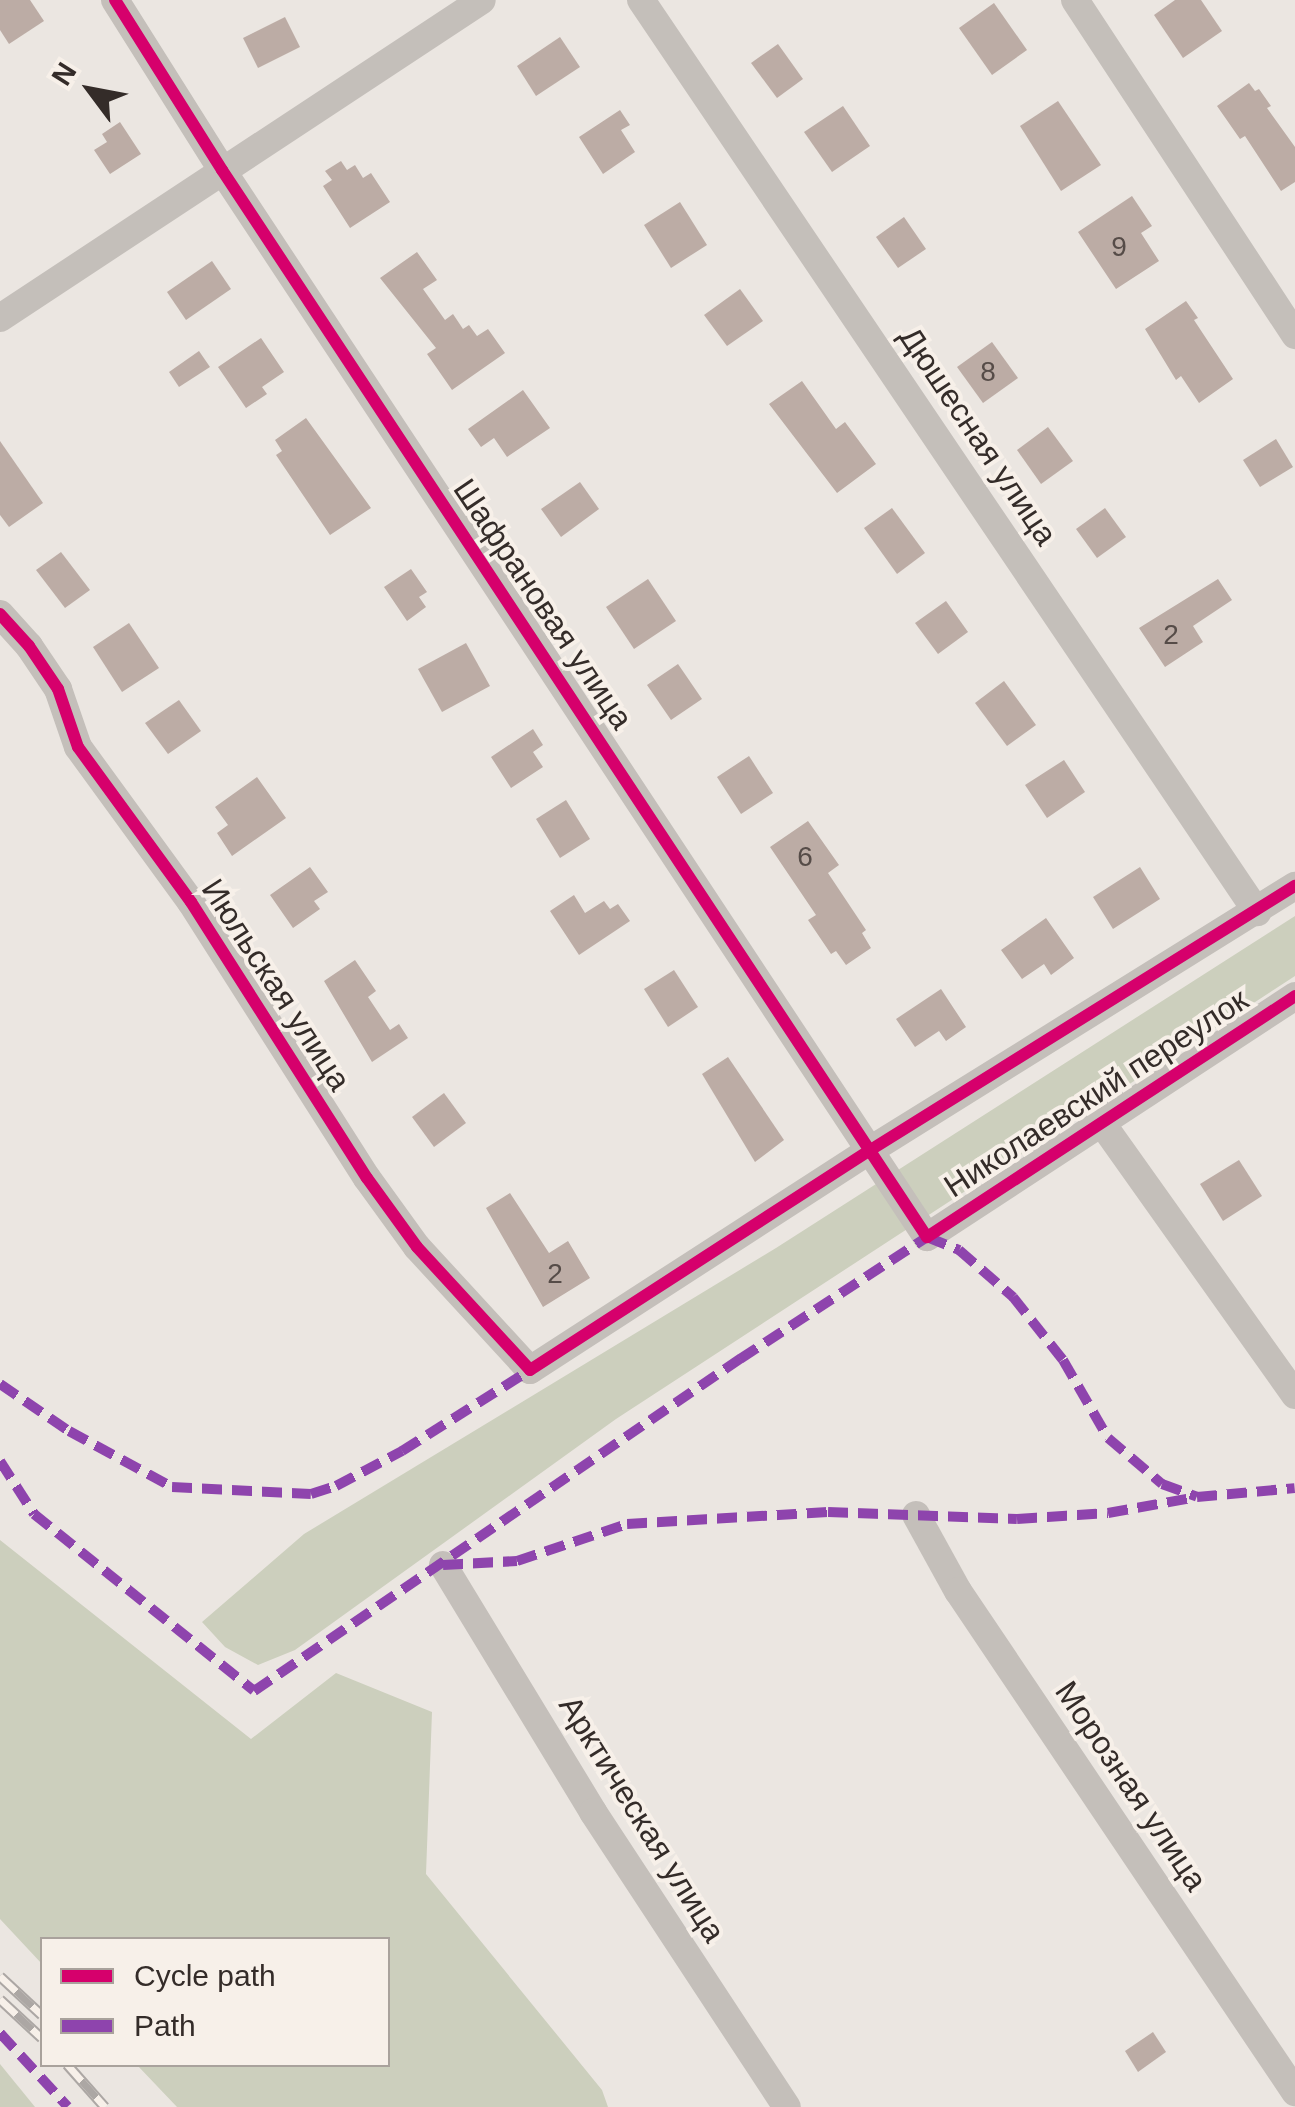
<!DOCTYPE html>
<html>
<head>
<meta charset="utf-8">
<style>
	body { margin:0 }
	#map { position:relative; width:1295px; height:2107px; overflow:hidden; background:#ebe6e1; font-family:Helvetica,sans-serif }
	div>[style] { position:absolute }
	.green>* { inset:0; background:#cccfbd }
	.building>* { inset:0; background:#bcaca5 }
	.minor>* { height:28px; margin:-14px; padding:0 14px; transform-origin:14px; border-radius:14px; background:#c4bfba }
	.rail>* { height:11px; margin-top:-5.5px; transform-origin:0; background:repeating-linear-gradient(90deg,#f7f0e9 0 22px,#aca7a4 0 44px); box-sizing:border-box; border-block:2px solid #aca7a4 }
	.quiet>* { height:10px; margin-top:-5px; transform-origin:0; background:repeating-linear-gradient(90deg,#8e44ad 0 20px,transparent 0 30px) }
	.cycleway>* { height:12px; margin:-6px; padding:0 6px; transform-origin:6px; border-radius:6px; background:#d6006c }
	span { translate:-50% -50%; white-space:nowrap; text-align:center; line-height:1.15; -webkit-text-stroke:8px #f7f0e9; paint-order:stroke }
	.number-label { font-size:28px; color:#564c48 }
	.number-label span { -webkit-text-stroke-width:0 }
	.street-label { font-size:32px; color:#342c29 }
	.legend { position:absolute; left:40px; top:1937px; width:350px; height:130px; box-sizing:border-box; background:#f7f0e9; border:2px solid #a9a29c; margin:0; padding:12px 18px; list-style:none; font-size:30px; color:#342c29 }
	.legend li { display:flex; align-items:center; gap:20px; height:50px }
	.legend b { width:50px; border:2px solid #a9a29c }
	.north { position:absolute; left:40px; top:40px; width:100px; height:100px; -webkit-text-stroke:8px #f7f0e9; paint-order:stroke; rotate:302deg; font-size:28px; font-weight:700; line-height:40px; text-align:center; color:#342c29 }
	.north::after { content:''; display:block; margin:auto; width:35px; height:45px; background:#342c29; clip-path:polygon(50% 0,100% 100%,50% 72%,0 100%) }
</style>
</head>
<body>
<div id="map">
	<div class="green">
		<div style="clip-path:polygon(1295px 916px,1295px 976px,616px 1419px,295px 1650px,258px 1665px,225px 1647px,202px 1622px,304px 1534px,776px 1248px)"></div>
		<div style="clip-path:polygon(0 1540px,251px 1739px,336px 1673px,432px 1712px,426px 1874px,602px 2090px,608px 2107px,177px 2107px,137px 2065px,388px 2064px,388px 1940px,42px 1940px,42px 1964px,0 1919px)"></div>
		<div style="clip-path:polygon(0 2064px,35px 2107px,0 2107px)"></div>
	</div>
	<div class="building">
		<div style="clip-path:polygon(0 0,30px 0,44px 21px,9px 44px,0 30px)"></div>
		<div style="clip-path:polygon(1175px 0,1201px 0,1222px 31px,1183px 58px,1154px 15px)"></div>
		<div style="clip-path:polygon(994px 3px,1027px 50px,992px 75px,959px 28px)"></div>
		<div style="clip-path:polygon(285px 17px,300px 47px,258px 68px,243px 38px)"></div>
		<div style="clip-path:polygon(560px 37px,580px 67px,536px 96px,517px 66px)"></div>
		<div style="clip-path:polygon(778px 44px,803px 79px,777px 98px,751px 63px)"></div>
		<div style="clip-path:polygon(1249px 83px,1255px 91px,1259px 89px,1271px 106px,1267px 108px,1295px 147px,1295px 182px,1281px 191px,1245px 136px,1240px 139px,1217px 106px)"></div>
		<div style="clip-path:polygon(1058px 101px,1101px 165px,1061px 191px,1020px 126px)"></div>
		<div style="clip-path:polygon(843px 106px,870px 146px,832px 172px,804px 132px)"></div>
		<div style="clip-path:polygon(620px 110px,630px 125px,621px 130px,635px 152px,603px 174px,579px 137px)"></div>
		<div style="clip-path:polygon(120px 122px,141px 154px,110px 174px,94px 150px,107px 142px,102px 134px)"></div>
		<div style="clip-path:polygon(341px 161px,347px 170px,355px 165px,363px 178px,371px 173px,390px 202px,350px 228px,323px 186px,332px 180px,325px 171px)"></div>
		<div style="clip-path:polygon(1132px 196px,1152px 226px,1141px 233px,1159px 261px,1116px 289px,1078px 232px)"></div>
		<div style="clip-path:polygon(680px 202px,707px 245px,671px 268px,644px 225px)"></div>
		<div style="clip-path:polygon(904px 217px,926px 249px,898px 268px,876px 237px)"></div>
		<div style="clip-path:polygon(417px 252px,437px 280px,423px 289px,445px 320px,453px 314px,463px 329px,469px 325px,477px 336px,488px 329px,505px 353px,452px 390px,427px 354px,436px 348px,380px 278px)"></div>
		<div style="clip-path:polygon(212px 261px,231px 289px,186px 320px,167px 292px)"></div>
		<div style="clip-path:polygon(740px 289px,763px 321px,727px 346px,704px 315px)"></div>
		<div style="clip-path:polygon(1186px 301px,1198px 318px,1194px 320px,1233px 379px,1199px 403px,1181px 376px,1176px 380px,1145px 329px)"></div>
		<div style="clip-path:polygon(261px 338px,284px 372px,262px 387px,267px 394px,246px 408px,218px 367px)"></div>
		<div style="clip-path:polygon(992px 342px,1018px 378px,983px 403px,957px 367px)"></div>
		<div style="clip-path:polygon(199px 351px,210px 367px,179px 387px,169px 372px)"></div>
		<div style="clip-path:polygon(802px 381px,836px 429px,845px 422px,876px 464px,837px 493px,769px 404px)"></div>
		<div style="clip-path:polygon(523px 390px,550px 428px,507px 457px,494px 438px,481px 447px,468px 429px)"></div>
		<div style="clip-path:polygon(306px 418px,371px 508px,330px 535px,276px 455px,282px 451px,275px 440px)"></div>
		<div style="clip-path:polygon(1048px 427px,1073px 461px,1041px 484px,1017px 450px)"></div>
		<div style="clip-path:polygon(1276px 439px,1293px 467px,1260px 487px,1243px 460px)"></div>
		<div style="clip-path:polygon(0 441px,43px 503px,9px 527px,0 515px)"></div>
		<div style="clip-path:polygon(580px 482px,599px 509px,561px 537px,541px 509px)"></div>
		<div style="clip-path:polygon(892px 508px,925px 553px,897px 574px,864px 528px)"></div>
		<div style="clip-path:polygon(1105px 508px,1126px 537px,1097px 558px,1076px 529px)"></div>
		<div style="clip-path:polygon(61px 552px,90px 590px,65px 608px,36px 570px)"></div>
		<div style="clip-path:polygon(411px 569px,427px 592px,419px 597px,426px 607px,407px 621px,384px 587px)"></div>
		<div style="clip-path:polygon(648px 579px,676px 621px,634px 649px,606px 607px)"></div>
		<div style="clip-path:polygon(1218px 579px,1232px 600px,1193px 626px,1203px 642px,1165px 667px,1139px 628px)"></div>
		<div style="clip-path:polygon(946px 601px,968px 632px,938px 654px,915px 623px)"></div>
		<div style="clip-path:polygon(129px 623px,159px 668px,122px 692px,93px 647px)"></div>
		<div style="clip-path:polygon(466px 643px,490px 686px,442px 712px,418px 669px)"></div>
		<div style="clip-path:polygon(678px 664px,702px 699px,671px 720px,647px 685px)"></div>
		<div style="clip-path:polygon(1004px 681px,1036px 725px,1007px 746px,975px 703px)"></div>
		<div style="clip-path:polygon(179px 700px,201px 731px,168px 754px,145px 723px)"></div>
		<div style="clip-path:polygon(533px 729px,543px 745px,533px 752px,543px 767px,511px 788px,491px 757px)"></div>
		<div style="clip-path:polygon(749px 756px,773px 793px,741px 814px,717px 777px)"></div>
		<div style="clip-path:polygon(1064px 760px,1085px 792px,1047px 818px,1025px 785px)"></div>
		<div style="clip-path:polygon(257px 777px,286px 818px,232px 856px,217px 833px,228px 825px,215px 807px)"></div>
		<div style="clip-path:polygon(566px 800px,590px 839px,560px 858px,536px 819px)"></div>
		<div style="clip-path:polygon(808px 821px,839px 865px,828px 873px,866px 930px,862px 933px,871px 948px,846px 965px,836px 951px,831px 954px,808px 920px,816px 915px,770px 847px)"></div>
		<div style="clip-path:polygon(310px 867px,328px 892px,314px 901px,320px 909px,293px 928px,270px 895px)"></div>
		<div style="clip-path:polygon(1140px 867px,1160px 899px,1113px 929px,1093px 897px)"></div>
		<div style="clip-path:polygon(574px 895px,585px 913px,604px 901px,610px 909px,618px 904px,630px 921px,579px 955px,550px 911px)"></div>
		<div style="clip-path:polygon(1046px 918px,1074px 958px,1051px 975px,1044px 964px,1022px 979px,1001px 950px)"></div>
		<div style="clip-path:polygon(355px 960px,376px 991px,368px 997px,390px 1030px,399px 1024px,408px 1038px,372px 1062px,324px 981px)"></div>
		<div style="clip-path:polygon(674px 970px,698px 1007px,668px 1027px,644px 989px)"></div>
		<div style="clip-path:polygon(941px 989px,966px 1027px,946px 1041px,939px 1031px,915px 1047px,896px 1019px)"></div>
		<div style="clip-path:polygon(728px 1057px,784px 1140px,755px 1162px,702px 1074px)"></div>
		<div style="clip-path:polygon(444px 1093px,466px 1123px,434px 1147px,412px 1117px)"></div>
		<div style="clip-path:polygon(1239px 1160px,1262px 1196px,1223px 1221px,1200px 1184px)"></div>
		<div style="clip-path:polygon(510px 1193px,549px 1253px,568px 1241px,590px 1278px,543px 1307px,486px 1208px)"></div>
		<div style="clip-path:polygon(1153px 2032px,1166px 2052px,1138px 2072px,1125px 2051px)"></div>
	</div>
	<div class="minor">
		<div style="left:115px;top:0;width:201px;rotate:57.8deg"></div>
		<div style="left:222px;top:170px;width:1279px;rotate:56.55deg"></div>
		<div style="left:927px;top:1237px;width:440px;rotate:-33.2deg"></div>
		<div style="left:641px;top:0;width:1101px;rotate:55.96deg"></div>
		<div style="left:1075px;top:0;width:401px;rotate:56.7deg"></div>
		<div style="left:0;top:318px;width:577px;rotate:-33.41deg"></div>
		<div style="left:0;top:614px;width:43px;rotate:47.8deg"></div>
		<div style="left:29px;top:646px;width:52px;rotate:56deg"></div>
		<div style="left:58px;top:689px;width:61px;rotate:71deg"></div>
		<div style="left:78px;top:747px;width:192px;rotate:53.9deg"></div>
		<div style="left:191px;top:902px;width:327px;rotate:57.5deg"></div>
		<div style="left:367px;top:1178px;width:85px;rotate:54.1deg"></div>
		<div style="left:417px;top:1247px;width:167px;rotate:47.4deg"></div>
		<div style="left:530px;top:1370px;width:407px;rotate:-32.9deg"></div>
		<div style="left:872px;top:1149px;width:498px;rotate:-31.9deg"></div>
		<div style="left:1101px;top:1122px;width:335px;rotate:54.6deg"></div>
		<div style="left:916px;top:1515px;width:87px;rotate:61.1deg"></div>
		<div style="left:958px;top:1591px;width:604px;rotate:56.07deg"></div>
		<div style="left:443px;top:1565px;width:289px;rotate:58.7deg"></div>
		<div style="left:593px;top:1812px;width:353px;rotate:56.7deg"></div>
	</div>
	<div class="rail">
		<div style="left:0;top:1976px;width:57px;rotate:42.9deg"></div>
		<div style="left:0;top:1999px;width:57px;rotate:42.9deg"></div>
		<div style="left:67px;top:2064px;width:57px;rotate:48.5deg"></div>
	</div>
	<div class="quiet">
		<div style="left:927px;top:1237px;width:35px;rotate:22deg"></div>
		<div style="left:959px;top:1250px;width:72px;rotate:41deg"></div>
		<div style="left:1013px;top:1297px;width:80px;rotate:51.6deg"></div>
		<div style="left:1063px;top:1360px;width:90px;rotate:60deg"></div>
		<div style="left:1108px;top:1438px;width:71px;rotate:40.4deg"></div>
		<div style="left:1162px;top:1484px;width:37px;rotate:20deg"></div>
		<div style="left:0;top:1384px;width:83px;rotate:34.3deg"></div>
		<div style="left:69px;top:1431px;width:117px;rotate:28.5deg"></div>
		<div style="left:172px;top:1487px;width:139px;rotate:2.9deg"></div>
		<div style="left:311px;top:1494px;width:26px;rotate:-18deg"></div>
		<div style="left:336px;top:1486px;width:75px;rotate:-27.9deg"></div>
		<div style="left:402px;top:1451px;width:151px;rotate:-32.3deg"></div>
		<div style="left:0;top:1461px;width:63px;rotate:57.3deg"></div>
		<div style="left:34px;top:1514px;width:282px;rotate:38.8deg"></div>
		<div style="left:254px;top:1691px;width:589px;rotate:-34.34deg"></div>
		<div style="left:740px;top:1359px;width:233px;rotate:-33.1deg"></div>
		<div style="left:443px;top:1565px;width:74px;rotate:-3.1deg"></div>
		<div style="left:517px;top:1561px;width:116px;rotate:-18.6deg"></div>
		<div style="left:627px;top:1524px;width:201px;rotate:-3.4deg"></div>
		<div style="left:828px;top:1512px;width:189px;rotate:2.1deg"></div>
		<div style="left:1017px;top:1519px;width:91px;rotate:-3.8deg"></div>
		<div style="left:1108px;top:1513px;width:90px;rotate:-10.2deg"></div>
		<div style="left:1197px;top:1497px;width:98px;rotate:-5.2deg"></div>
		<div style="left:0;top:2033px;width:100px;rotate:47.4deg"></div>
	</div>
	<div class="cycleway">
		<div style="left:115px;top:0;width:201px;rotate:57.8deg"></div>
		<div style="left:222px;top:170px;width:1279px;rotate:56.55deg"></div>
		<div style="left:927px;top:1237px;width:440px;rotate:-33.2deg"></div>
		<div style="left:0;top:614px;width:43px;rotate:47.8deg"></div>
		<div style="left:29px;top:646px;width:52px;rotate:56deg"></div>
		<div style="left:58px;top:689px;width:61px;rotate:71deg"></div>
		<div style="left:78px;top:747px;width:192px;rotate:53.9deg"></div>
		<div style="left:191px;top:902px;width:327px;rotate:57.5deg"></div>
		<div style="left:367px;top:1178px;width:85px;rotate:54.1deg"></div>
		<div style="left:417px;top:1247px;width:167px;rotate:47.4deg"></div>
		<div style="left:530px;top:1370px;width:407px;rotate:-32.9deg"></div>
		<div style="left:872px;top:1149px;width:498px;rotate:-31.9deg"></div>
	</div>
	<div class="number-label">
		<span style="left:1119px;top:247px">9</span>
		<span style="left:988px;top:372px">8</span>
		<span style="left:1171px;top:635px">2</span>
		<span style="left:805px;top:857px">6</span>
		<span style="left:555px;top:1274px">2</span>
	</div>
	<div class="street-label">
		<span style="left:978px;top:436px;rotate:56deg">Дюшесная улица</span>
		<span style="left:543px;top:604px;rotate:56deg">Шафрановая улица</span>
		<span style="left:276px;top:985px;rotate:57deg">Июльская улица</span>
		<span style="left:1096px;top:1093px;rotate:-33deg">Николаевский переулок</span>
		<span style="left:1131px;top:1786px;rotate:56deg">Морозная улица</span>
		<span style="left:642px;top:1819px;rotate:58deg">Арктическая улица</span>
	</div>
	<ul class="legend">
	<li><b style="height:12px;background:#d6006c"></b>Cycle path</li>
	<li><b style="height:12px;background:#8e44ad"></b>Path</li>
	</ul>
	<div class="north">N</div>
</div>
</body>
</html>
